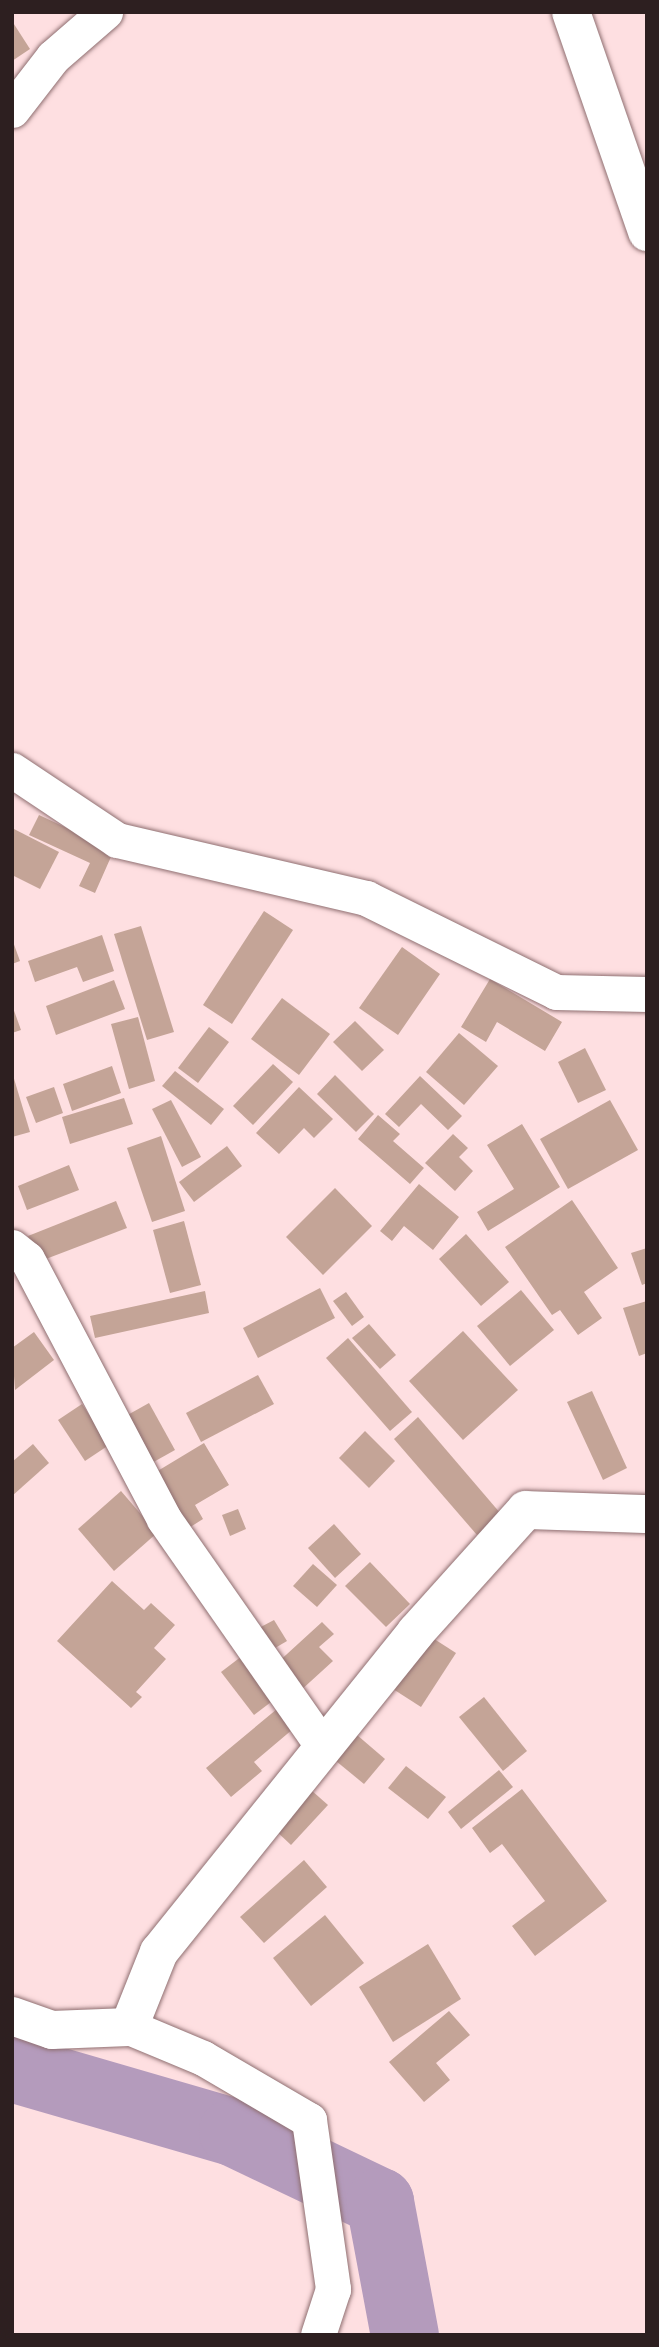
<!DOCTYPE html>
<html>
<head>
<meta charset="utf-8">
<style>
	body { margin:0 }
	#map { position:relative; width:659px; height:2347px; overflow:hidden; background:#fedfe1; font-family:Overpass,sans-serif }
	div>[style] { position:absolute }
	.river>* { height:68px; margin:-34px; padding:0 34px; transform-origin:34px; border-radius:34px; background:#b49bbc }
	.building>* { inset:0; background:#c4a497 }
	.roads { filter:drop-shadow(0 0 2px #8f6f71) drop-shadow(0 0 2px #8f6f71) }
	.minor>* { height:35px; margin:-17.5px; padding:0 17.5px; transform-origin:17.5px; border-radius:17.5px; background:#fff }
	.tertiary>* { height:38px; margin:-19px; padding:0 19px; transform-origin:19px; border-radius:19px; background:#fff }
	.trunk>* { height:38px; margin:-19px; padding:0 19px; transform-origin:19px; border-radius:19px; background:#fff }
	span { translate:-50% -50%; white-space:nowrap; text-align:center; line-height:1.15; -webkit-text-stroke:5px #fbf3f3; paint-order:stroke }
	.frame { position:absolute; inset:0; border:14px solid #2d1f20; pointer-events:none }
</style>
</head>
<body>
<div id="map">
	<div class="river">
		<div style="left:12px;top:2068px;width:230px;rotate:16.2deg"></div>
		<div style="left:233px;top:2132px;width:163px;rotate:25.5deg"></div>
		<div style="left:380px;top:2202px;width:135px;rotate:79.4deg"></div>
	</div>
	<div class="building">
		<div style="clip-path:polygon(12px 21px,30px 49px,12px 61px)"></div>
		<div style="clip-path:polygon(39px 815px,114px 850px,95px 893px,79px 886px,90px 863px,29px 835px)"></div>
		<div style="clip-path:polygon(12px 828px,59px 852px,40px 889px,12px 875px)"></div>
		<div style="clip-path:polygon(264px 911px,293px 930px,232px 1024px,203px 1005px)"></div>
		<div style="clip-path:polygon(141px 926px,174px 1032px,147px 1040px,114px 934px)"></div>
		<div style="clip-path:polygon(102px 935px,114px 971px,83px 982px,77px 967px,35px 982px,28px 961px)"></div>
		<div style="clip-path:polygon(12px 939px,20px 961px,12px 964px)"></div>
		<div style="clip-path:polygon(402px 947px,440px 974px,398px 1035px,359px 1008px)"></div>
		<div style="clip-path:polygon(490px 979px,562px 1022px,545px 1051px,497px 1022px,486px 1042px,461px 1027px)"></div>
		<div style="clip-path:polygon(114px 980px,125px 1009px,56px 1035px,46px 1006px)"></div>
		<div style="clip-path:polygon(282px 998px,330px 1034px,299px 1075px,251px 1039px)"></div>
		<div style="clip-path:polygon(12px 1005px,21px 1030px,12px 1033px)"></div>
		<div style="clip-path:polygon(138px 1017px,155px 1081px,129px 1089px,111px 1024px)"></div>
		<div style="clip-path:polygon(355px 1021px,384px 1050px,362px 1071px,333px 1042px)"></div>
		<div style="clip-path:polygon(209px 1027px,229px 1042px,198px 1083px,178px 1068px)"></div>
		<div style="clip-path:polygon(459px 1033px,498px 1066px,464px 1105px,426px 1072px)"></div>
		<div style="clip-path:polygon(585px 1048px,606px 1090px,578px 1103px,558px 1062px)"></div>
		<div style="clip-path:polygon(273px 1064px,293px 1082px,253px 1125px,233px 1106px)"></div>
		<div style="clip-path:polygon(112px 1066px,121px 1093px,72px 1111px,63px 1084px)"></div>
		<div style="clip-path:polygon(175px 1071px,224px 1109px,211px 1125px,162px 1086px)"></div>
		<div style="clip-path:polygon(12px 1072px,30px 1132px,12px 1137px)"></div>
		<div style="clip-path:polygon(335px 1075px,374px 1114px,356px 1132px,317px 1094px)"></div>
		<div style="clip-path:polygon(420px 1076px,462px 1116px,448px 1130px,421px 1104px,399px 1127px,385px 1114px)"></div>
		<div style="clip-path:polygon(54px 1087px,63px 1113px,36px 1123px,26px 1097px)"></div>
		<div style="clip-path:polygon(299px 1087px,333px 1119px,314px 1138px,304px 1128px,279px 1154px,256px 1133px)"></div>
		<div style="clip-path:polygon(124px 1098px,133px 1124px,70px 1144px,62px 1117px)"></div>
		<div style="clip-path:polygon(171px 1100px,201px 1157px,182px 1167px,152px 1109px)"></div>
		<div style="clip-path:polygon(610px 1100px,638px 1150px,568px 1189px,540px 1139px)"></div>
		<div style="clip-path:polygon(378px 1115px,400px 1134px,393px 1141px,424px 1168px,410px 1184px,358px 1139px)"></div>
		<div style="clip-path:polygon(522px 1124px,560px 1187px,488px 1231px,477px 1212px,514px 1189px,487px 1145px)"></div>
		<div style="clip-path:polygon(453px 1134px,468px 1148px,459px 1157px,473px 1171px,455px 1191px,425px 1163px)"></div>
		<div style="clip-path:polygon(161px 1136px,185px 1211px,152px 1222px,127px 1148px)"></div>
		<div style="clip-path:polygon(227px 1146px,242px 1166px,194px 1202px,179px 1182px)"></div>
		<div style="clip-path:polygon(69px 1165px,79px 1190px,27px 1210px,18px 1186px)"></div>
		<div style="clip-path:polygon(419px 1184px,459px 1217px,433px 1250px,404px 1226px,392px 1241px,380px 1231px)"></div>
		<div style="clip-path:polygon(335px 1188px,372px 1226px,323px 1275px,286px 1237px)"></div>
		<div style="clip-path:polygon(572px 1200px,618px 1268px,584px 1292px,602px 1318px,578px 1335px,560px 1310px,552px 1315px,505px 1247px)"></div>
		<div style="clip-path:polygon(116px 1201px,127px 1228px,38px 1262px,28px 1236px)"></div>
		<div style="clip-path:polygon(184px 1221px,201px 1285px,170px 1293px,153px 1230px)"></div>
		<div style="clip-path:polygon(466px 1234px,509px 1282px,481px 1306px,439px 1259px)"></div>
		<div style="clip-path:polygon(647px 1248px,647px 1283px,642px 1285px,631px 1253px)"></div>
		<div style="clip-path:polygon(320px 1288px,335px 1318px,258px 1358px,243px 1328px)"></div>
		<div style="clip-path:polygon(521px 1290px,554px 1330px,510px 1366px,477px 1326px)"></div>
		<div style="clip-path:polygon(205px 1291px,209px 1313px,95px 1338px,90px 1316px)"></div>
		<div style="clip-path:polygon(346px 1292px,364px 1317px,352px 1326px,333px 1301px)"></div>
		<div style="clip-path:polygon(647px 1301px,647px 1353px,639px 1356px,623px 1308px)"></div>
		<div style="clip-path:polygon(369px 1324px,396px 1355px,380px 1369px,352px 1338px)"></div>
		<div style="clip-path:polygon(463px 1331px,518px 1390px,463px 1440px,409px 1381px)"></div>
		<div style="clip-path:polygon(34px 1332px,54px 1360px,15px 1390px,12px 1348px)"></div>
		<div style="clip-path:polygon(348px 1338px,412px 1412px,390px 1431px,326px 1358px)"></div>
		<div style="clip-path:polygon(258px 1375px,274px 1404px,201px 1442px,186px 1413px)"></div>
		<div style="clip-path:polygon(592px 1391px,627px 1468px,603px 1480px,567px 1402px)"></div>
		<div style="clip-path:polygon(149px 1403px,175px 1450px,150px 1464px,124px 1417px)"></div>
		<div style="clip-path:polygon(82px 1404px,109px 1445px,85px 1461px,58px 1420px)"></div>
		<div style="clip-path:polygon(418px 1417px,501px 1514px,477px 1535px,394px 1439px)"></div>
		<div style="clip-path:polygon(365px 1431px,395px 1461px,369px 1488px,339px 1458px)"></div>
		<div style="clip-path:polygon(204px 1443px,229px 1485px,195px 1505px,203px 1519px,184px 1531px,151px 1475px)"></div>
		<div style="clip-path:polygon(33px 1444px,49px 1463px,12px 1496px,12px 1462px)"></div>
		<div style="clip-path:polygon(121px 1491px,157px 1533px,114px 1571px,78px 1529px)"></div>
		<div style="clip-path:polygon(238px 1509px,246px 1529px,230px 1536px,222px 1515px)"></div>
		<div style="clip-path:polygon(334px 1524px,361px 1554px,335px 1578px,308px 1548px)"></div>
		<div style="clip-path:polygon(370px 1562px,410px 1604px,386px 1627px,345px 1586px)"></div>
		<div style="clip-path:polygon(313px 1564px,337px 1585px,317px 1607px,293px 1586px)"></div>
		<div style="clip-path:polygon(112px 1581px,144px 1610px,151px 1603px,175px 1625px,154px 1648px,166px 1659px,136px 1692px,142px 1697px,131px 1708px,57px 1641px)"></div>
		<div style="clip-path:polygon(274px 1620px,287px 1641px,270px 1651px,257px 1629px)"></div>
		<div style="clip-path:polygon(322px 1622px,334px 1634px,319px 1647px,333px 1661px,299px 1692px,275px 1665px)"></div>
		<div style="clip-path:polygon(428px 1635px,456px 1653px,421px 1707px,393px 1689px)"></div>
		<div style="clip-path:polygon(242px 1656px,275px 1699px,254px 1715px,221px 1672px)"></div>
		<div style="clip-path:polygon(484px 1697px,527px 1751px,503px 1771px,459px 1717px)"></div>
		<div style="clip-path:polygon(277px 1709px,293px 1729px,254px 1762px,262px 1771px,231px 1797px,206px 1768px)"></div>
		<div style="clip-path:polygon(357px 1735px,385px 1759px,364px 1784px,336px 1761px)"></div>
		<div style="clip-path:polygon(406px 1766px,446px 1797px,428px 1819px,388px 1788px)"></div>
		<div style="clip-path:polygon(499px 1770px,513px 1787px,461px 1829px,448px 1812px)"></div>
		<div style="clip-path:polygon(522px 1789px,607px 1901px,535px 1956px,512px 1926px,545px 1901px,502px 1844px,490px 1853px,472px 1828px)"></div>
		<div style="clip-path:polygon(311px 1790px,328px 1805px,291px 1845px,275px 1830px)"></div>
		<div style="clip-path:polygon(304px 1860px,327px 1887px,264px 1943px,240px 1917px)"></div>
		<div style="clip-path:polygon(325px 1915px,364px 1963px,311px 2006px,273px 1958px)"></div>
		<div style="clip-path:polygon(428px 1944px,461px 1999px,393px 2042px,359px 1987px)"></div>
		<div style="clip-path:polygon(449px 2011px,470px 2035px,436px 2063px,450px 2080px,424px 2102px,389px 2062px)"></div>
	</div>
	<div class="roads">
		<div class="minor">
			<div style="left:12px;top:110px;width:67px;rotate:-52.3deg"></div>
			<div style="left:53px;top:57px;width:69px;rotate:-40.9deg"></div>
			<div style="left:12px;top:770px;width:126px;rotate:33.7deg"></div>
			<div style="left:117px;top:840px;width:256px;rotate:13.1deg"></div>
			<div style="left:366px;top:898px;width:212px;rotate:26.3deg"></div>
			<div style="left:556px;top:992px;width:91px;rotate:1.3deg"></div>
			<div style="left:12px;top:1247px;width:19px;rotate:39deg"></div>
			<div style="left:27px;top:1259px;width:294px;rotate:62.2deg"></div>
			<div style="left:164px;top:1519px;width:278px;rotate:55.1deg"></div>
			<div style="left:129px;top:2027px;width:80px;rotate:22.7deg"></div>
			<div style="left:203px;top:2058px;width:123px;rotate:30.3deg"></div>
			<div style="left:309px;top:2120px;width:171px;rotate:81.9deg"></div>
			<div style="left:333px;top:2289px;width:48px;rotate:108.1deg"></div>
		</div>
		<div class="tertiary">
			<div style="left:12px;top:2016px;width:42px;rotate:19.3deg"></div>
			<div style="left:52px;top:2030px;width:77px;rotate:-2.2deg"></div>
			<div style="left:129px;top:2027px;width:81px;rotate:-68.2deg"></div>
			<div style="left:159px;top:1952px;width:410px;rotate:-51.2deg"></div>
			<div style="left:416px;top:1632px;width:164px;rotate:-48deg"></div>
			<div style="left:526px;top:1510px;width:121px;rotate:1.9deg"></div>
		</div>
		<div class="trunk">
			<div style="left:571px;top:12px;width:233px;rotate:70.9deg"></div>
		</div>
	</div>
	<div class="frame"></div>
</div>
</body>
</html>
